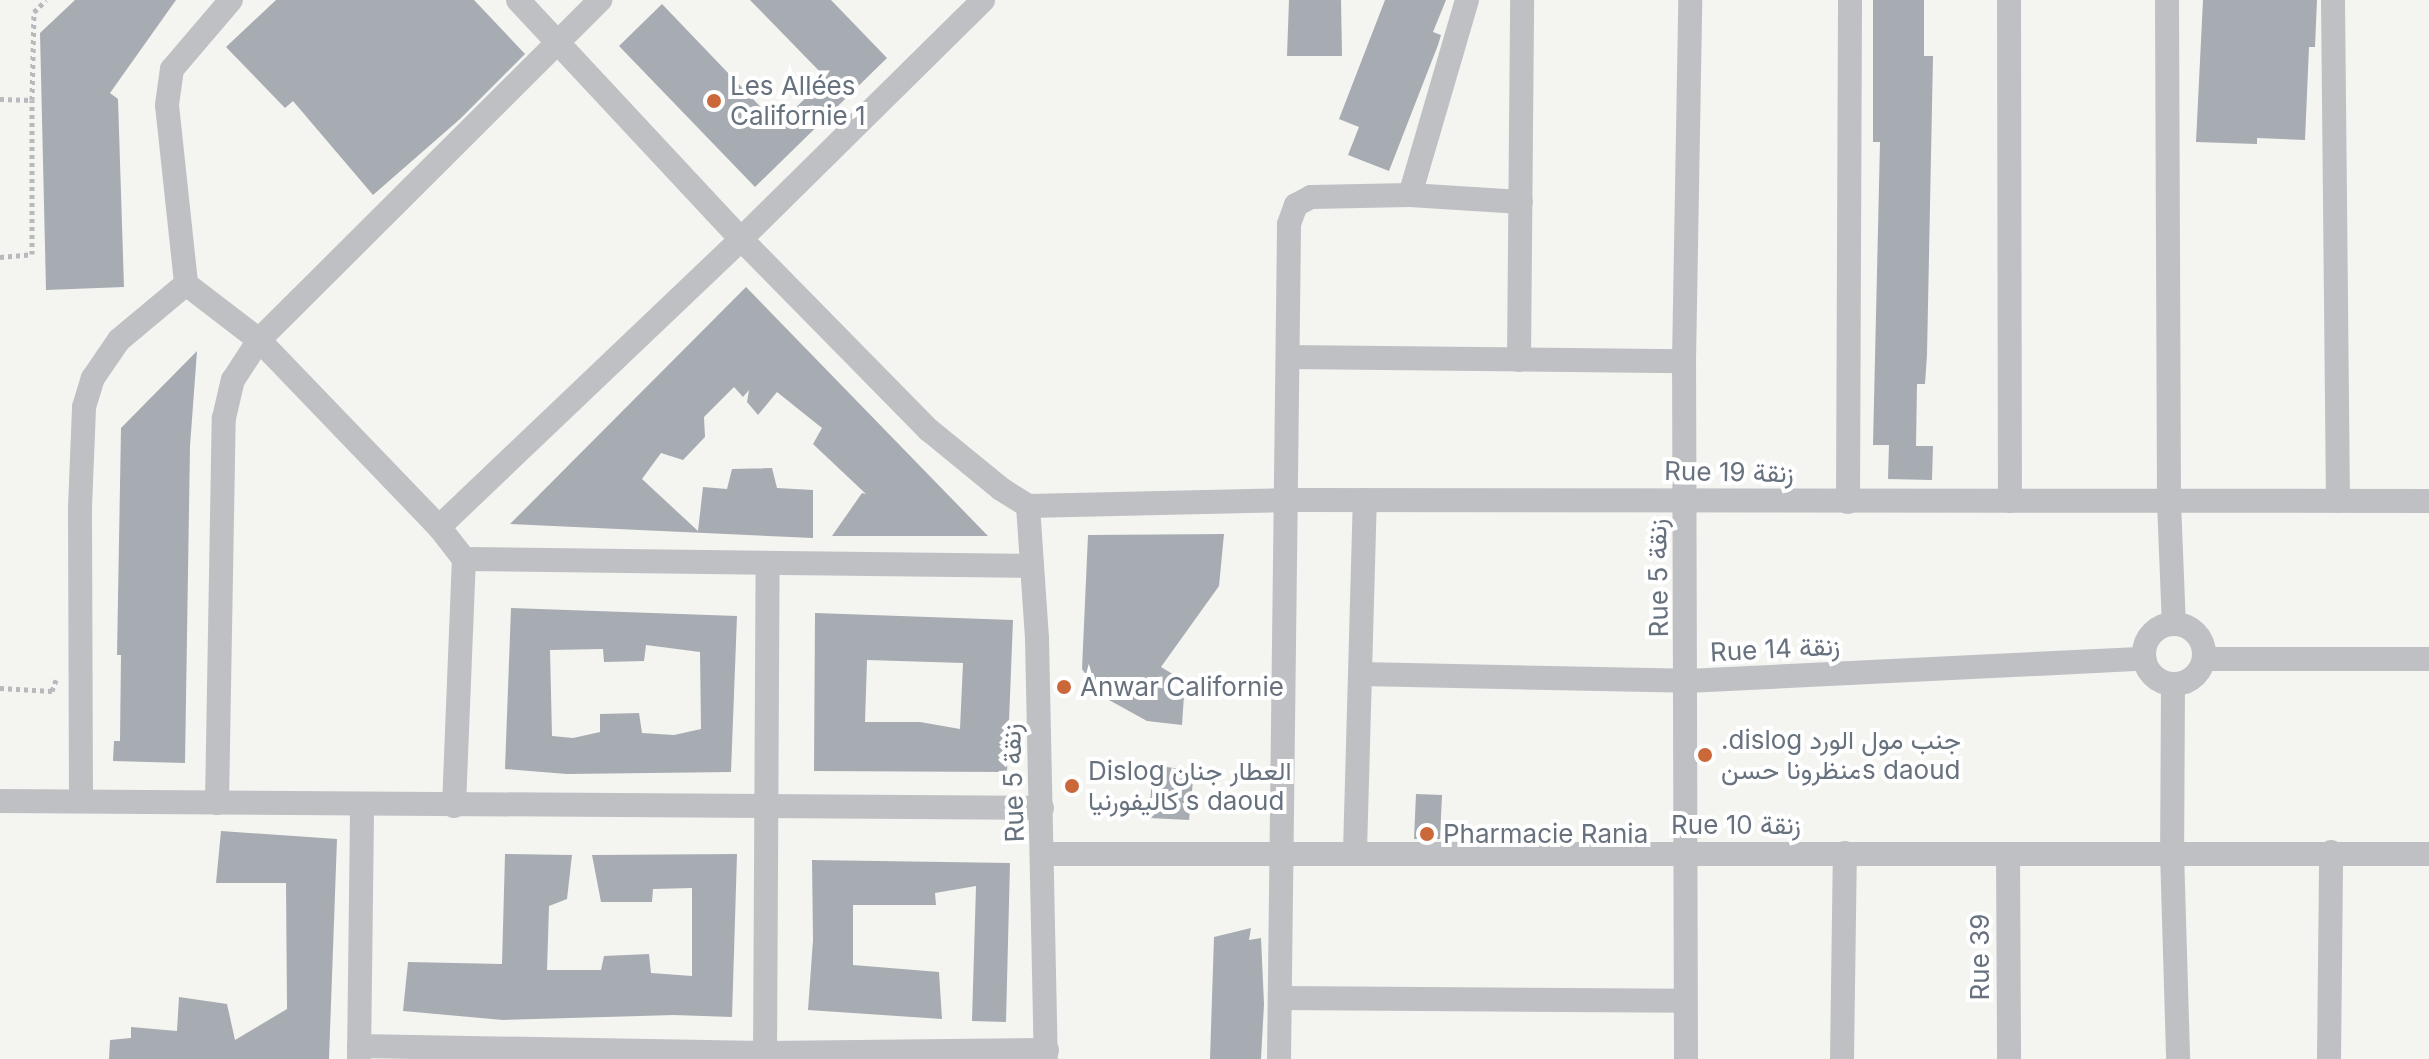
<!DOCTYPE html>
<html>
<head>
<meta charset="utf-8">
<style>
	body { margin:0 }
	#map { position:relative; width:2429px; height:1059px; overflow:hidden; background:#f4f4f1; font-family:Inter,Vazirmatn,sans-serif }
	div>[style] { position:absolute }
	.building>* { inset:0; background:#a7acb2 }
	.path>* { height:5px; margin-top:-2.5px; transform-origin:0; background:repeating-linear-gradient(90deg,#b7b9bc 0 4px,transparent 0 8px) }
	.minor>* { height:24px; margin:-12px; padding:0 12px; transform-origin:12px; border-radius:12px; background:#bec0c4 }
	.minor>.ring { margin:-12px; padding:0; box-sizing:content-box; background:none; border:24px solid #bec0c4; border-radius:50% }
	.dots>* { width:22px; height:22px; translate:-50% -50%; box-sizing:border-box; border:4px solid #fff; border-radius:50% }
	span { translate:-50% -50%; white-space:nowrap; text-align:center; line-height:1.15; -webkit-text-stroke:8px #fff; paint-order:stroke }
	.poi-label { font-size:26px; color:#67727e }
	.left { translate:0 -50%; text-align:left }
	.street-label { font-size:26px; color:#67727e }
</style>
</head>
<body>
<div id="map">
	<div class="building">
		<div style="clip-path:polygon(75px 0,176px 0,110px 93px,118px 99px,124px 287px,46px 290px,40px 33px)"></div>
		<div style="clip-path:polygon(276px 0,474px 0,525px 54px,460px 119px,373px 195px,293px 101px,285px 108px,226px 47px)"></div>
		<div style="clip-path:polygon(750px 0,831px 0,887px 58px,755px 187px,619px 46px,662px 4px,778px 125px,826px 78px)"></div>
		<div style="clip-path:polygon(1289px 0,1341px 0,1342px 56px,1287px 56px)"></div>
		<div style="clip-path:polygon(1385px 0,1446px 0,1433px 32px,1441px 35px,1438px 45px,1389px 171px,1348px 155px,1359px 127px,1339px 119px)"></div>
		<div style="clip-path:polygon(1873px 0,1924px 0,1924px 56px,1933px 56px,1927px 355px,1925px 384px,1917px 384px,1916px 446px,1933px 446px,1932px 480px,1888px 479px,1889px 445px,1873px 445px,1880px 142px,1873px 142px)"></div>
		<div style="clip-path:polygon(2203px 0,2317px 0,2315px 47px,2309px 47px,2305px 140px,2257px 138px,2257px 144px,2196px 142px)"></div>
		<div style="clip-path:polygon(746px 287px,988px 536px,832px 536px,862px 493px,866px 494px,813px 444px,822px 428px,777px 392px,758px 415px,747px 402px,749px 390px,743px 397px,734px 387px,704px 417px,705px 437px,683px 460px,661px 453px,642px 479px,698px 531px,703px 487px,727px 489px,732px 469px,772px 468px,777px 488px,813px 490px,813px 538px,510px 524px)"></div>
		<div style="clip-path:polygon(197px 351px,190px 446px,185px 763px,113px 761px,114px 741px,120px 741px,121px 655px,117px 655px,121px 428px)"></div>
		<div style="clip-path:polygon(1224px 534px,1219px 586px,1161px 667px,1176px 676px,1168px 695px,1184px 695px,1182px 725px,1147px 721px,1100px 695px,1082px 669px,1088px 535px)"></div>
		<div style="clip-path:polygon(evenodd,511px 608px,737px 616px,731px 772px,567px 774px,505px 769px,511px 608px,646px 645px,700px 652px,701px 729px,674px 735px,642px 733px,639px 713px,600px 714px,600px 732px,573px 738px,552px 736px,550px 650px,603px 649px,604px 662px,644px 661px,646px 645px)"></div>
		<div style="clip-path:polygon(evenodd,815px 613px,1013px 620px,1007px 772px,814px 771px,815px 613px,867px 660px,963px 663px,960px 729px,920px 722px,865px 722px,867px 660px)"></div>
		<div style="clip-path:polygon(1153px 765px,1194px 771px,1189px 820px,1149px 818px)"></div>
		<div style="clip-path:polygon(1416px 794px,1442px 795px,1440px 839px,1414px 839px)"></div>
		<div style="clip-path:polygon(221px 831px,337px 839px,329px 1059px,109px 1059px,110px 1040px,131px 1038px,131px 1027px,177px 1031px,179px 997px,227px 1004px,235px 1040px,287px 1009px,286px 883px,216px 883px)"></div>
		<div style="clip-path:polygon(505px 854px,572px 855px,567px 899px,549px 906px,547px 970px,601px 970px,604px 956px,649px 954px,651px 973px,692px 976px,692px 888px,653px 889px,652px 902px,601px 902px,592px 855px,737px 854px,732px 1017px,674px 1015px,503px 1020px,403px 1011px,408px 962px,502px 964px)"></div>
		<div style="clip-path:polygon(812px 860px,1010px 863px,1006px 1022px,972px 1021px,976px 886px,935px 893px,936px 905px,853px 905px,853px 965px,939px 972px,942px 1019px,808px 1010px,813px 940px)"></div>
		<div style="clip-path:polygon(1251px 928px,1249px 940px,1261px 938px,1264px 1004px,1261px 1059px,1210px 1059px,1214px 937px)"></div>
	</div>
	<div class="path">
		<div style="left:0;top:99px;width:32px;rotate:2deg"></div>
		<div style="left:32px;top:100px;width:88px;rotate:-88.7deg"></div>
		<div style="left:34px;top:12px;width:17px;rotate:-45deg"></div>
		<div style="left:0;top:257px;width:32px;rotate:-5deg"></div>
		<div style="left:32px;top:254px;width:154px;rotate:-90deg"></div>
		<div style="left:0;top:688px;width:52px;rotate:3.3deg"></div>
		<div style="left:52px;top:691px;width:12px;rotate:-70deg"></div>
	</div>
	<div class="minor">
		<div style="left:231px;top:0;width:91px;rotate:130.5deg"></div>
		<div style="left:172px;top:69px;width:36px;rotate:98deg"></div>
		<div style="left:167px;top:105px;width:180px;rotate:83.9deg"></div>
		<div style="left:186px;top:284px;width:92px;rotate:37.5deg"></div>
		<div style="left:259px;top:340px;width:260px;rotate:46.1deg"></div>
		<div style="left:518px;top:0;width:327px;rotate:47deg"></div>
		<div style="left:741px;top:239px;width:268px;rotate:45.5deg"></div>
		<div style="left:929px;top:430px;width:93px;rotate:39.3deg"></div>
		<div style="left:1001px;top:489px;width:32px;rotate:32deg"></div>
		<div style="left:2009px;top:0;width:501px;rotate:89.89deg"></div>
		<div style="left:2167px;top:0;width:502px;rotate:89.77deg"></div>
		<div style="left:2169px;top:502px;width:122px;rotate:87.7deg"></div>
		<div style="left:2333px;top:0;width:501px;rotate:89.43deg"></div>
		<div style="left:1410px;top:195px;width:203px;rotate:-73.7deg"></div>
		<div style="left:1288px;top:357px;width:396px;rotate:0.6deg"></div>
		<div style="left:1519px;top:360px;width:360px;rotate:-89.5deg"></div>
		<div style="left:1848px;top:502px;width:502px;rotate:-89.77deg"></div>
		<div style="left:1028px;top:506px;width:260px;rotate:-1.3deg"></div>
		<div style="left:1288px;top:500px;width:1141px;rotate:0.05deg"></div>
		<div style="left:1028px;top:506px;width:133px;rotate:86.1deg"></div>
		<div style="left:1037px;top:639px;width:420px;rotate:88.8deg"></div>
		<div style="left:464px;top:559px;width:568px;rotate:0.71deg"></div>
		<div class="ring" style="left:2144px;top:624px;width:36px;height:36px"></div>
		<div style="left:2204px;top:659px;width:225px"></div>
		<div style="left:1361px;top:674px;width:326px;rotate:1.2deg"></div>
		<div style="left:1687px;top:681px;width:458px;rotate:-2.8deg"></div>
		<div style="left:2173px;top:684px;width:168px;rotate:90.3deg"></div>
		<div style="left:2172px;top:852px;width:207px;rotate:88.3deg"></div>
		<div style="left:0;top:801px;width:1042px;rotate:0.38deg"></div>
		<div style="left:81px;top:801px;width:293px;rotate:-90.2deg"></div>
		<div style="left:80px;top:508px;width:101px;rotate:-87.7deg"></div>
		<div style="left:84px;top:407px;width:30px;rotate:-73deg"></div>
		<div style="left:93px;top:378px;width:46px;rotate:-55.6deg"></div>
		<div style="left:119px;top:340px;width:87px;rotate:-39.9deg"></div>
		<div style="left:217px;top:803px;width:385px;rotate:-89deg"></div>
		<div style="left:224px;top:418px;width:39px;rotate:-77deg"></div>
		<div style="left:233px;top:380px;width:48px;rotate:-57deg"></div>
		<div style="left:259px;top:340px;width:482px;rotate:-44.9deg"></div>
		<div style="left:454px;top:806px;width:247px;rotate:-87.7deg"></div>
		<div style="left:464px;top:559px;width:41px;rotate:-128deg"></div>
		<div style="left:439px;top:527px;width:417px;rotate:-43.6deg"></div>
		<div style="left:741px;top:239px;width:340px;rotate:-44.6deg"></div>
		<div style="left:1355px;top:852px;width:352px;rotate:-88.4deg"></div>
		<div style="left:1043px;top:854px;width:1386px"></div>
		<div style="left:2008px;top:854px;width:205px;rotate:89.7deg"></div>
		<div style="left:1280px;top:998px;width:405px;rotate:0.4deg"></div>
		<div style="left:359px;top:1046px;width:406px;rotate:1deg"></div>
		<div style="left:765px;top:1053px;width:282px;rotate:-0.6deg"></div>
		<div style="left:359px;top:1059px;width:254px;rotate:-89.3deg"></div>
		<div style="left:765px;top:1059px;width:496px;rotate:-89.7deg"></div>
		<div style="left:1279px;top:1059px;width:835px;rotate:-89.31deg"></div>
		<div style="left:1289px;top:224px;width:20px;rotate:-70deg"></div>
		<div style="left:1296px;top:205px;width:17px;rotate:-28deg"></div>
		<div style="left:1311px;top:197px;width:99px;rotate:-1.2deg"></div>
		<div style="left:1410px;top:195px;width:111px;rotate:3.6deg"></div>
		<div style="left:1686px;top:1059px;width:698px;rotate:-90.16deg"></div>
		<div style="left:1684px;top:361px;width:361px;rotate:-89deg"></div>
		<div style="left:1842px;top:1059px;width:206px;rotate:-89.2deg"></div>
		<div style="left:2329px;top:1059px;width:207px;rotate:-89.4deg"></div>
	</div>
	<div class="dots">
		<div style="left:714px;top:101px;background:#cb683a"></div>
		<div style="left:1064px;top:687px;background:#cb683a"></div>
		<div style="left:1705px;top:755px;background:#cb683a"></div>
		<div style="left:1072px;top:786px;background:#cb683a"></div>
		<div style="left:1427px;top:834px;background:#cb683a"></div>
	</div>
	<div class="poi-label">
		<span class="left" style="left:730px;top:101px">Les Allées<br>Californie 1</span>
		<span class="left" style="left:1080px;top:687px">Anwar Californie</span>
		<span class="left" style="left:1721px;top:755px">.dislog جنب مول الورد<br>منظرونا حسنs daoud</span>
		<span class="left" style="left:1088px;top:786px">Dislog العطار جنان<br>كاليفورنيا s daoud</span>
		<span class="left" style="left:1443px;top:834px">Pharmacie Rania</span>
	</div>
	<div class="street-label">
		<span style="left:1729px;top:472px;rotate:1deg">Rue 19 زنقة</span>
		<span style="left:1658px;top:578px;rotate:-91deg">Rue 5 زنقة</span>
		<span style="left:1775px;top:649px;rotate:-3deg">Rue 14 زنقة</span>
		<span style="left:1013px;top:783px;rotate:-92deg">Rue 5 زنقة</span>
		<span style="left:1736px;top:825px">Rue 10 زنقة</span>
		<span style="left:1980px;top:957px;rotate:-90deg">Rue 39</span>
	</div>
</div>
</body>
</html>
